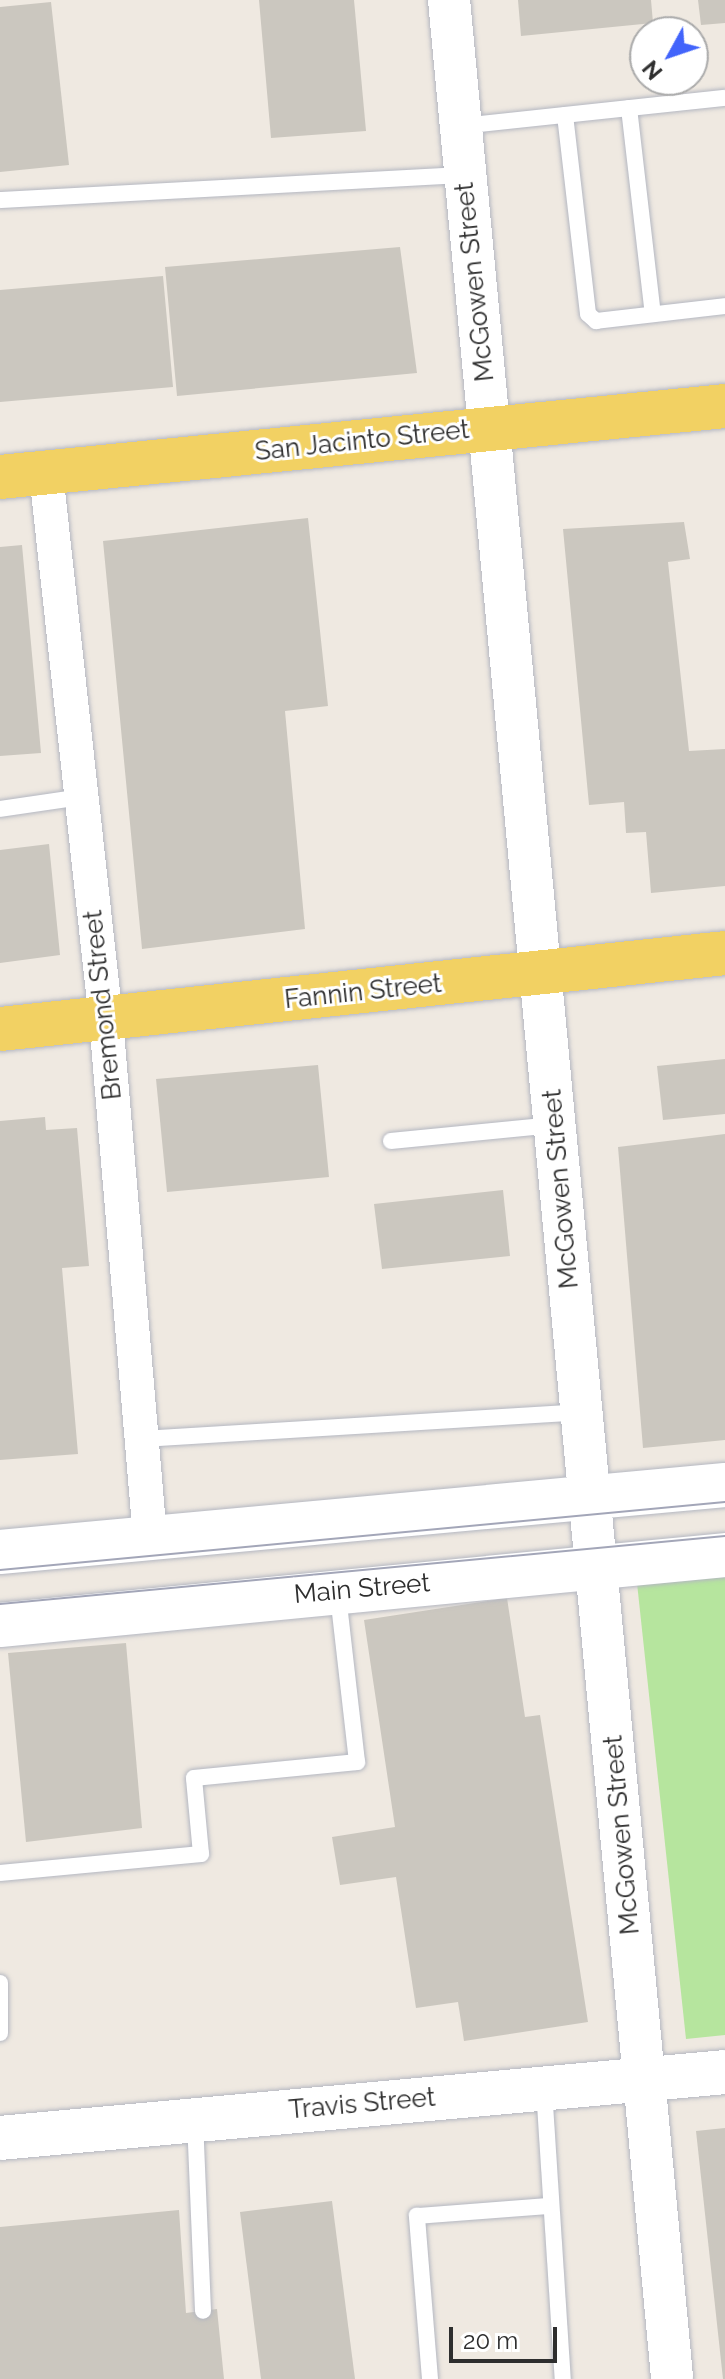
<!DOCTYPE html>
<html>
<head>
<meta charset="utf-8">
<style>
	body { margin:0 }
	#map { position:relative; width:725px; height:2379px; overflow:hidden; background:#efe9e1; font-family:Raleway,sans-serif }
	div>[style] { position:absolute }
	.green>* { inset:0; background:#b6e59e }
	.building>* { inset:0; background:#cbc7bf }
	.roads { filter:drop-shadow(0 0 2px #b4b7c1) drop-shadow(0 0 2px #b4b7c1) }
	.service>* { height:16px; margin:-8px; padding:0 8px; transform-origin:8px; border-radius:8px; background:#fff }
	.minor>* { height:34px; margin:-17px; padding:0 17px; transform-origin:17px; border-radius:17px; background:#fff }
	.tertiary>* { height:42px; margin:-21px; padding:0 21px; transform-origin:21px; border-radius:21px; background:#fff }
	.secondary>* { height:44px; margin:-22px; padding:0 22px; transform-origin:22px; border-radius:22px; background:#fff }
	.primary>* { height:44px; margin:-22px; padding:0 22px; transform-origin:22px; border-radius:22px; background:#f2d163 }
	.tram>* { height:2px; margin:-1px; padding:0 1px; transform-origin:1px; border-radius:1px; background:#a3a6b8 }
	span { translate:-50% -50%; white-space:nowrap; text-align:center; line-height:1.15; -webkit-text-stroke:6px #fff; paint-order:stroke }
	.street-label { font-size:26px; color:#2e2e2e }
	.north { position:absolute; left:629px; top:16px; width:80px; height:80px; box-sizing:border-box; background:#fff; border:2px solid #ababab; border-radius:50%; rotate:230deg; font-size:22px; font-weight:700; line-height:32px; text-align:center; color:#2e2e2e }
	.north::after { content:''; display:block; margin:auto; width:28px; height:36px; background:#4264fb; clip-path:polygon(50% 0,100% 100%,50% 72%,0 100%) }
	.scale { position:absolute; left:449px; top:2327px; width:108px; height:36px; box-sizing:border-box; border:4px solid #2e2e2e; border-top:0; padding-left:10px; font-size:24px; line-height:28px; white-space:nowrap; color:#2e2e2e; -webkit-text-stroke:6px #fff; paint-order:stroke }
</style>
</head>
<body>
<div id="map">
	<div class="green">
		<div style="clip-path:polygon(725px 1574px,725px 2035px,686px 2039px,637px 1583px)"></div>
	</div>
	<div class="building">
		<div style="clip-path:polygon(259px 0,354px 0,366px 131px,271px 138px)"></div>
		<div style="clip-path:polygon(518px 0,651px 0,653px 23px,521px 36px)"></div>
		<div style="clip-path:polygon(698px 0,725px 0,725px 23px,701px 25px)"></div>
		<div style="clip-path:polygon(51px 2px,69px 165px,0 172px,0 7px)"></div>
		<div style="clip-path:polygon(400px 247px,417px 373px,177px 396px,165px 267px)"></div>
		<div style="clip-path:polygon(163px 276px,173px 387px,0 402px,0 290px)"></div>
		<div style="clip-path:polygon(308px 518px,328px 706px,285px 711px,305px 929px,142px 949px,103px 541px)"></div>
		<div style="clip-path:polygon(684px 522px,690px 559px,668px 562px,689px 751px,725px 749px,725px 886px,651px 893px,646px 832px,626px 833px,624px 802px,589px 805px,563px 529px)"></div>
		<div style="clip-path:polygon(22px 545px,41px 753px,0 756px,0 547px)"></div>
		<div style="clip-path:polygon(49px 844px,60px 955px,0 963px,0 850px)"></div>
		<div style="clip-path:polygon(725px 1059px,725px 1114px,663px 1120px,657px 1066px)"></div>
		<div style="clip-path:polygon(318px 1065px,329px 1177px,167px 1192px,156px 1079px)"></div>
		<div style="clip-path:polygon(45px 1117px,46px 1130px,77px 1128px,89px 1266px,62px 1268px,78px 1454px,0 1460px,0 1121px)"></div>
		<div style="clip-path:polygon(725px 1134px,725px 1440px,643px 1448px,618px 1147px)"></div>
		<div style="clip-path:polygon(503px 1190px,510px 1256px,382px 1269px,374px 1204px)"></div>
		<div style="clip-path:polygon(507px 1598px,525px 1717px,540px 1715px,588px 2022px,464px 2041px,458px 2002px,416px 2008px,396px 1877px,340px 1885px,332px 1837px,395px 1827px,364px 1620px)"></div>
		<div style="clip-path:polygon(126px 1643px,142px 1828px,26px 1842px,8px 1653px)"></div>
		<div style="clip-path:polygon(725px 2128px,725px 2379px,723px 2379px,696px 2131px)"></div>
		<div style="clip-path:polygon(332px 2201px,355px 2379px,261px 2379px,240px 2212px)"></div>
		<div style="clip-path:polygon(179px 2210px,186px 2313px,217px 2309px,224px 2379px,0 2379px,0 2227px)"></div>
	</div>
	<div class="roads">
		<div class="service">
			<div style="left:629px;top:108px;width:207px;rotate:83.4deg"></div>
			<div style="left:565px;top:115px;width:200px;rotate:83.4deg"></div>
			<div style="left:588px;top:314px;width:11px;rotate:41deg"></div>
			<div style="left:596px;top:321px;width:130px;rotate:-6.6deg"></div>
			<div style="left:461px;top:126px;width:265px;rotate:-6.1deg"></div>
			<div style="left:0;top:200px;width:464px;rotate:-3.1deg"></div>
			<div style="left:0;top:809px;width:82px;rotate:-8.4deg"></div>
			<div style="left:391px;top:1141px;width:163px;rotate:-5.6deg"></div>
			<div style="left:142px;top:1439px;width:439px;rotate:-3.5deg"></div>
			<div style="left:0;top:1873px;width:202px;rotate:-5.4deg"></div>
			<div style="left:201px;top:1854px;width:76px;rotate:-95.3deg"></div>
			<div style="left:194px;top:1778px;width:164px;rotate:-5.6deg"></div>
			<div style="left:357px;top:1762px;width:168px;rotate:-96.5deg"></div>
			<div style="left:0;top:1983px;width:50px;rotate:90deg"></div>
			<div style="left:544px;top:2089px;width:291px;rotate:86.3deg"></div>
			<div style="left:195px;top:2120px;width:191px;rotate:87.6deg"></div>
			<div style="left:430px;top:2379px;width:164px;rotate:-94.6deg"></div>
			<div style="left:417px;top:2216px;width:130px;rotate:-4.4deg"></div>
		</div>
		<div class="minor">
			<div style="left:46px;top:473px;width:550px;rotate:83.74deg"></div>
			<div style="left:106px;top:1020px;width:520px;rotate:85.14deg"></div>
		</div>
		<div class="tertiary">
			<div style="left:449px;top:0;width:2389px;rotate:84.64deg"></div>
		</div>
		<div class="secondary">
			<div style="left:0;top:1552px;width:728px;rotate:-5.28deg"></div>
			<div style="left:0;top:1625px;width:728px;rotate:-5.51deg"></div>
			<div style="left:0;top:2138px;width:728px;rotate:-5.2deg"></div>
		</div>
		<div class="primary">
			<div style="left:0;top:477px;width:728px;rotate:-5.59deg"></div>
			<div style="left:0;top:1029px;width:729px;rotate:-5.98deg"></div>
		</div>
	</div>
	<div class="tram">
		<div style="left:0;top:1570px;width:728px;rotate:-5.36deg"></div>
		<div style="left:0;top:1604px;width:728px;rotate:-5.36deg"></div>
	</div>
	<div class="street-label">
		<span style="left:475px;top:282px;rotate:-96deg">McGowen Street</span>
		<span style="left:362px;top:441px;rotate:-6deg">San Jacinto Street</span>
		<span style="left:363px;top:992px;rotate:-6deg">Fannin Street</span>
		<span style="left:103px;top:1005px;rotate:-96deg">Bremond Street</span>
		<span style="left:561px;top:1189px;rotate:-95deg">McGowen Street</span>
		<span style="left:362px;top:1589px;rotate:-5deg">Main Street</span>
		<span style="left:622px;top:1835px;rotate:-95deg">McGowen Street</span>
		<span style="left:362px;top:2104px;rotate:-5deg">Travis Street</span>
	</div>
	<div class="north">N</div>
	<div class="scale">20 m</div>
</div>
</body>
</html>
